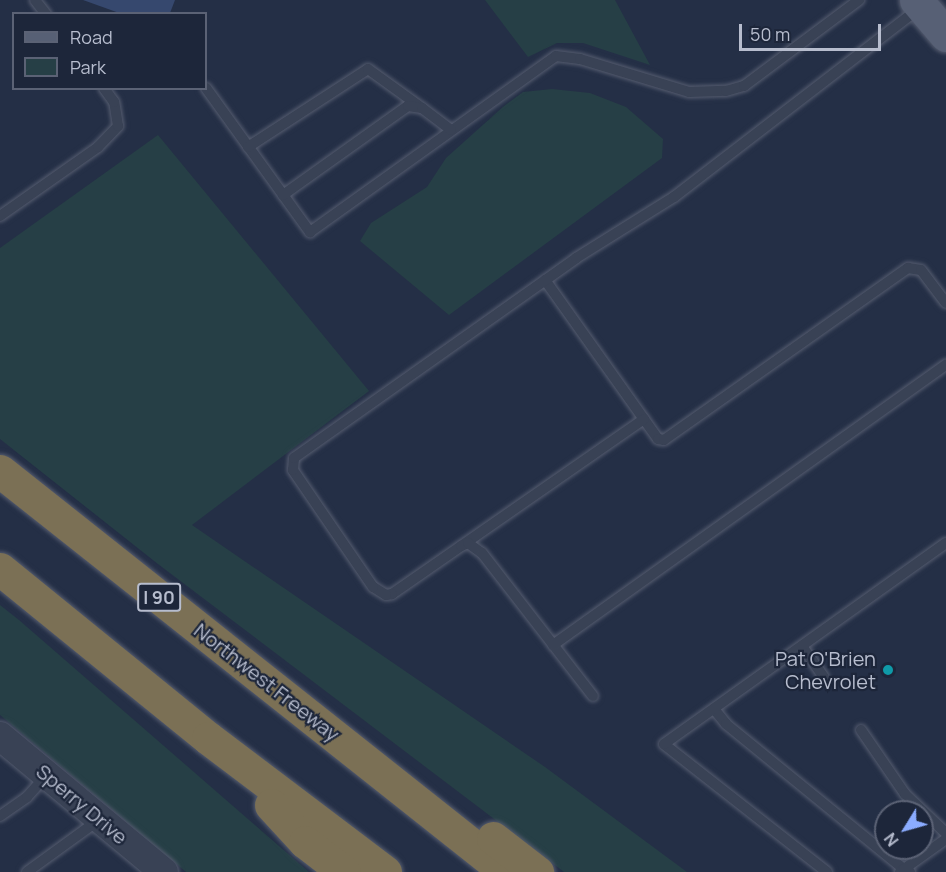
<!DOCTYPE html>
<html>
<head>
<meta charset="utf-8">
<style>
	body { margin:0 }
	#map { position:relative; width:946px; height:872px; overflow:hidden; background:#242f46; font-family:Manrope,sans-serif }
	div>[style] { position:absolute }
	.green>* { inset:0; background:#263f46 }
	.water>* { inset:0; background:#36486e }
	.roads { filter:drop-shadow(0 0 2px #555c6f) drop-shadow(0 0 2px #555c6f) }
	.service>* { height:10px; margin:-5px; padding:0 5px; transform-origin:5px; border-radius:5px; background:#394255 }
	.tertiary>* { height:28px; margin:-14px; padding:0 14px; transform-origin:14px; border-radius:14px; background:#394255 }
	.primary>* { height:33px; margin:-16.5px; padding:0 16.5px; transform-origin:16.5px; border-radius:16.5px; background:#576075 }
	.motorway>* { height:33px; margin:-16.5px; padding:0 16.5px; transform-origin:16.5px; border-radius:16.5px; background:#7b7055 }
	.dots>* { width:16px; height:16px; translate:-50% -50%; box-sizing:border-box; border:3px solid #1d263a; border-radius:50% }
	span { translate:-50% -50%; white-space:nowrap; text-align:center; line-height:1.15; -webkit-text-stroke:4.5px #1d263a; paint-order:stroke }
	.shield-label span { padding:2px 4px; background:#1d263a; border:2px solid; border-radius:4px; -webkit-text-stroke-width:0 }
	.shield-label { font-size:18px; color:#b7bdce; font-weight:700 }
	.poi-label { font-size:20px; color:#b7bdce }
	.right { translate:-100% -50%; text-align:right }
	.street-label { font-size:20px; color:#b7bdce }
	.legend { position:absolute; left:12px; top:12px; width:195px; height:78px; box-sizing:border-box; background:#1d263a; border:2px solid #5b6275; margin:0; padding:8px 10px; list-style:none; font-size:18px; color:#b7bdce }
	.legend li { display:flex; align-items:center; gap:12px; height:30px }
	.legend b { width:30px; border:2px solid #5b6275 }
	.north { position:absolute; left:874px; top:800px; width:60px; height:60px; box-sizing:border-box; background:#1d263a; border:2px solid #5b6275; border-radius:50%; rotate:233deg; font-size:16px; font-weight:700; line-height:24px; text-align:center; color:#b7bdce }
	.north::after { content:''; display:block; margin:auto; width:21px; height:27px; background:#8bacff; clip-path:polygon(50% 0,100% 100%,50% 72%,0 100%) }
	.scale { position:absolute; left:739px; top:24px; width:142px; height:27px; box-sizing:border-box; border:3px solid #b7bdce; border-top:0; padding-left:8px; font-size:18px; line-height:21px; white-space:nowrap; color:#b7bdce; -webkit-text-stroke:4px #1d263a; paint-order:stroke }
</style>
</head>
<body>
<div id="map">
	<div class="green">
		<div style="clip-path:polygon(485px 0,615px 0,650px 65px,583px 43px,557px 43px,528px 57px)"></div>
		<div style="clip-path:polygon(552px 89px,590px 93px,626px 107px,663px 139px,662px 158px,449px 315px,360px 241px,371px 223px,427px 187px,446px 158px,504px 106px,523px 92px)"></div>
		<div style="clip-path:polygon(158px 135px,369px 391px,192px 525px,545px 767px,687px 872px,564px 872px,158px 564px,0 439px,0 248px)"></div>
		<div style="clip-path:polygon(0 605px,19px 620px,309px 872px,186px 872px,0 715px)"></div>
	</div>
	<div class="water">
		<div style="clip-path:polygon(83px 0,175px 0,170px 13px,122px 14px)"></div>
	</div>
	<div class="roads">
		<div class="service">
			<div style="left:35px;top:0;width:18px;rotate:52deg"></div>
			<div style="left:206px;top:88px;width:178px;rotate:54.2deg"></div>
			<div style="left:310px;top:232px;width:302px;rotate:-35.6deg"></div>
			<div style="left:556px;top:56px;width:24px;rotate:7deg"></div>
			<div style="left:580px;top:59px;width:114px;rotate:16.8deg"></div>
			<div style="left:689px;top:92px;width:37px;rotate:-2deg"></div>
			<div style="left:726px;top:91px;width:19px;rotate:-16deg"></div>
			<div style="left:744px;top:86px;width:144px;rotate:-36.8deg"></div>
			<div style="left:248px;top:147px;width:143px;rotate:-33deg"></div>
			<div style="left:368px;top:69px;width:67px;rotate:35.8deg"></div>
			<div style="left:283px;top:195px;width:153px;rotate:-35.5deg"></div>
			<div style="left:408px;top:106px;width:14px;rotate:8deg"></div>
			<div style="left:422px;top:108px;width:36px;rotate:37deg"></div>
			<div style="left:0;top:216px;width:120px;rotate:-35.1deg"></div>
			<div style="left:98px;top:147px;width:29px;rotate:-46deg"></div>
			<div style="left:118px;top:126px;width:24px;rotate:-99deg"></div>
			<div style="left:114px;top:102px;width:17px;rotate:-126deg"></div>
			<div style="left:545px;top:280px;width:195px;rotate:54.6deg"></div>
			<div style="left:658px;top:439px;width:6px;rotate:9deg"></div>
			<div style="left:664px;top:440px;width:299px;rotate:-35.2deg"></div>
			<div style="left:908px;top:268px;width:13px;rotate:9deg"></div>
			<div style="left:921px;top:270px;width:41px;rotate:52.9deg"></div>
			<div style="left:644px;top:419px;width:307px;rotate:145.2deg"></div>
			<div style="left:392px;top:594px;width:6px;rotate:171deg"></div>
			<div style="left:386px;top:595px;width:15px;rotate:-148deg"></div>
			<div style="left:373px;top:587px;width:142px;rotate:-124.4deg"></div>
			<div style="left:293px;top:470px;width:12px;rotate:-85deg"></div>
			<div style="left:294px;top:458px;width:346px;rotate:-35.3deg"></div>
			<div style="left:576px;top:258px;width:115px;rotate:-31.9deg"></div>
			<div style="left:674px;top:197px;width:309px;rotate:-37.6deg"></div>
			<div style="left:461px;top:546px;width:8px;rotate:-23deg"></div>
			<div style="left:468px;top:543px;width:17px;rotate:36deg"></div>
			<div style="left:482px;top:553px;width:181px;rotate:52.2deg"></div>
			<div style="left:553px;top:645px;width:483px;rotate:-35.5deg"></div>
			<div style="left:802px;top:646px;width:38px;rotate:55deg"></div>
			<div style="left:714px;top:709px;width:19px;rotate:51deg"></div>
			<div style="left:726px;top:724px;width:230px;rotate:39.2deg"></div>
			<div style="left:904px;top:869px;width:5px;rotate:143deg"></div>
			<div style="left:861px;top:730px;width:78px;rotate:55.5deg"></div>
			<div style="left:905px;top:794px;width:57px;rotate:43.6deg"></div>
			<div style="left:0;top:816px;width:33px;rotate:-35deg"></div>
			<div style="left:27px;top:797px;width:30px;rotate:-48deg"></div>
			<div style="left:27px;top:872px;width:90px;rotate:-36deg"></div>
			<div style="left:827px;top:872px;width:207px;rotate:-141.9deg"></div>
			<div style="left:664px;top:744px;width:346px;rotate:-35.5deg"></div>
			<div style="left:910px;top:872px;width:7px;rotate:-153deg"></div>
			<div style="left:904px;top:869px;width:52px;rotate:-35.5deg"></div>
		</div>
		<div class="tertiary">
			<div style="left:0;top:736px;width:213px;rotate:39.7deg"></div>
		</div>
		<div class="primary">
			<div style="left:916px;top:0;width:46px;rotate:49.4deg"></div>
		</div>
		<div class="motorway">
			<div style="left:0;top:471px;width:646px;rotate:38.4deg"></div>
			<div style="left:0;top:569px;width:268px;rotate:39.1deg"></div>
			<div style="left:208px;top:738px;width:222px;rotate:37.1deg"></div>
			<div style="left:271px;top:805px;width:50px;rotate:47.4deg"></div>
			<div style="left:305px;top:842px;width:49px;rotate:37.6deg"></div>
			<div style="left:493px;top:838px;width:56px;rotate:37.7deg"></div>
		</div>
	</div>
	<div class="dots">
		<div style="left:888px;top:670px;background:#0f9aa8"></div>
	</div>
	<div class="shield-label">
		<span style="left:159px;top:597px">I 90</span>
	</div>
	<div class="poi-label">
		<span class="right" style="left:876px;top:670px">Pat O'Brien<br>Chevrolet</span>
	</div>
	<div class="street-label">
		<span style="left:267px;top:682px;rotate:38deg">Northwest Freeway</span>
		<span style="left:82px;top:804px;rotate:40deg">Sperry Drive</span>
	</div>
	<ul class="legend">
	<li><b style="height:8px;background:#576075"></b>Road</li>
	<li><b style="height:16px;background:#263f46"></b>Park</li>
	</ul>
	<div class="north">N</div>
	<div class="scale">50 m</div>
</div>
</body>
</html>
